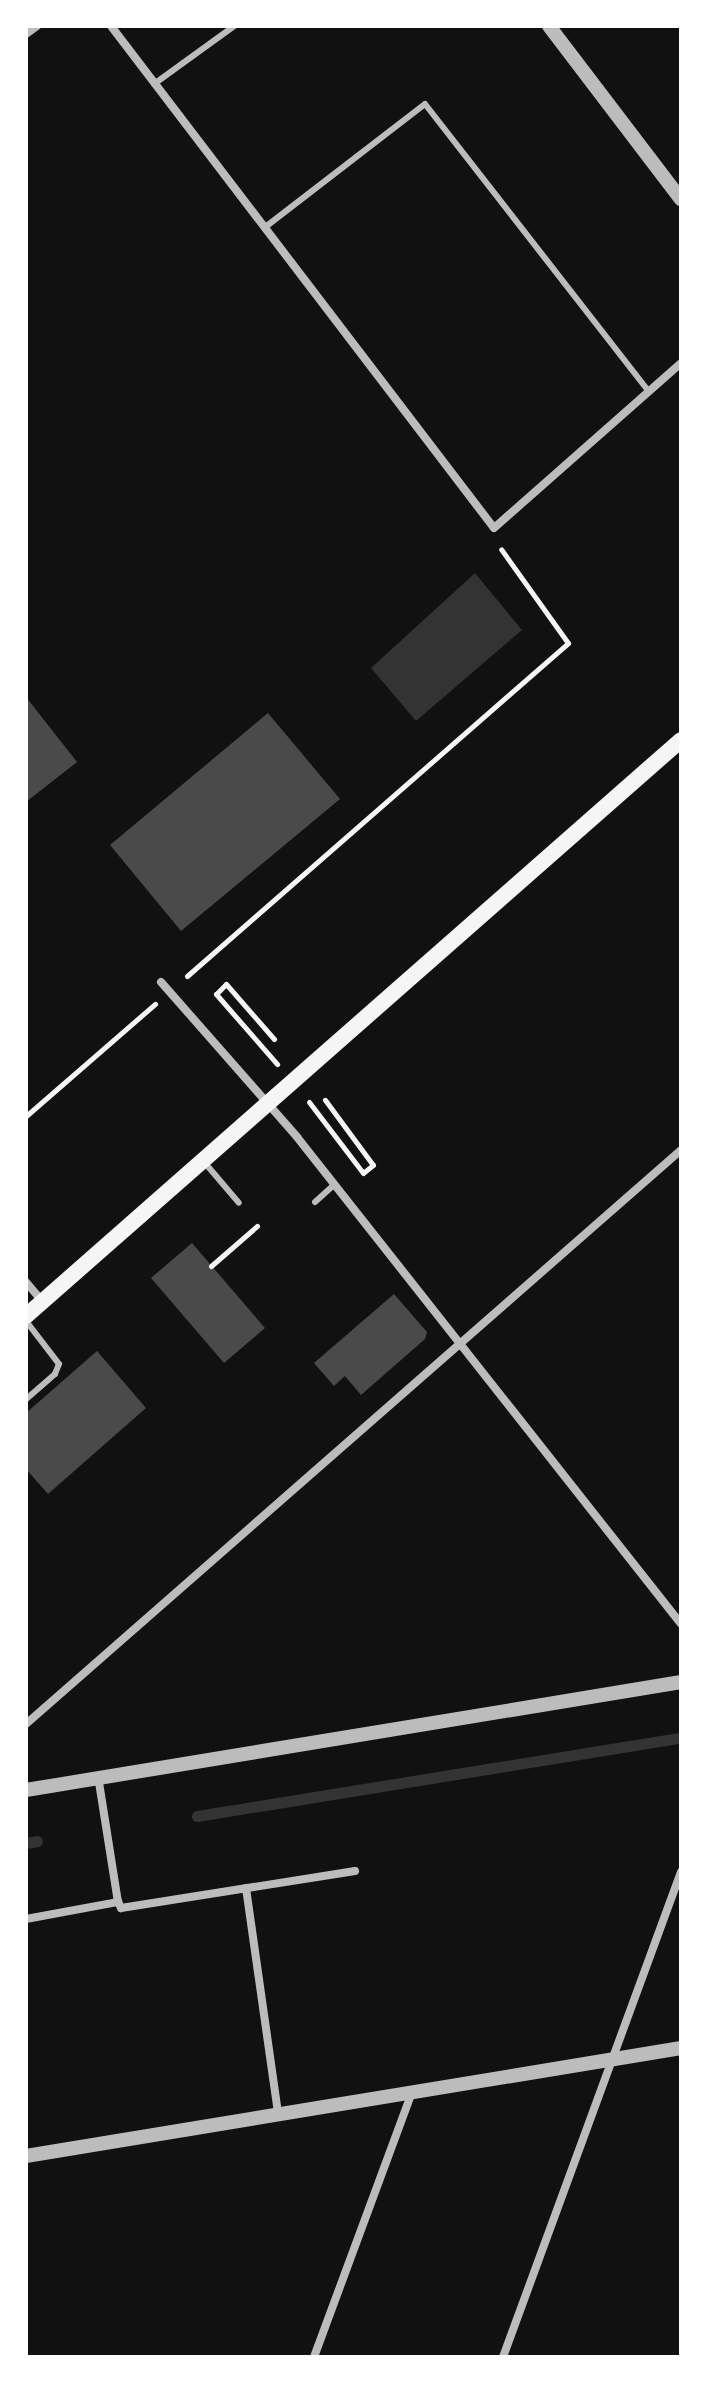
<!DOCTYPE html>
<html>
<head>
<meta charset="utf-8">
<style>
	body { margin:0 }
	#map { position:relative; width:707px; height:2383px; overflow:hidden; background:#111; font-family:"DejaVu Sans",sans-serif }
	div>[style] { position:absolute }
	.water>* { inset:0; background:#333 }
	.stream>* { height:11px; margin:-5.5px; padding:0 5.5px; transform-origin:5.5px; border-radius:5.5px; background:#333 }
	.building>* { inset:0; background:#4a4a4a }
	.path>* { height:5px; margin:-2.5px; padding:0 2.5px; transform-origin:2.5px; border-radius:2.5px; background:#f5f5f5 }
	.service>* { height:6px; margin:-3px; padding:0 3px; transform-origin:3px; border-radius:3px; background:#bcbcbc }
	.minor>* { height:8px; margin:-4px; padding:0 4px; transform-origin:4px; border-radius:4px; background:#bcbcbc }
	.tertiary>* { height:14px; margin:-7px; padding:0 7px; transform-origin:7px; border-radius:7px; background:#bcbcbc }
	.secondary>* { height:16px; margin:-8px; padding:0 8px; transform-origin:8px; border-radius:8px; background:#f5f5f5 }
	span { translate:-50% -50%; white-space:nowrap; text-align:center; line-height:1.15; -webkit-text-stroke:8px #fff; paint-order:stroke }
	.frame { position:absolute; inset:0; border:28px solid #fff; pointer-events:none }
</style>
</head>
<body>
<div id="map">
	<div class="water">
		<div style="clip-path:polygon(475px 573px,522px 630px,416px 721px,371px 668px)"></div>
	</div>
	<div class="stream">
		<div style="left:197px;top:1816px;width:490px;rotate:-9.2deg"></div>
		<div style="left:26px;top:1843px;width:11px;rotate:-10deg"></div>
	</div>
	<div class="building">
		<div style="clip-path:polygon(26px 697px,77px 762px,26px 802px)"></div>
		<div style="clip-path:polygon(268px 713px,340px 799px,181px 931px,110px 845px)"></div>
		<div style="clip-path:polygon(192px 1243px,265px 1328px,224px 1363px,151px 1278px)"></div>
		<div style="clip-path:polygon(394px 1294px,427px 1332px,425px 1339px,361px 1395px,345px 1376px,334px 1386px,314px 1363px)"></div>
		<div style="clip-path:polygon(97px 1351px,146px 1408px,48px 1494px,26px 1469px,26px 1413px)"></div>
	</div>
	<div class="path">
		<div style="left:187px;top:976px;width:506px;rotate:-41.15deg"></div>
		<div style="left:568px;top:643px;width:115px;rotate:-125.5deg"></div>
		<div style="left:274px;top:1039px;width:73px;rotate:-131.1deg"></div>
		<div style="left:226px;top:984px;width:14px;rotate:135deg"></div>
		<div style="left:216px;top:994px;width:93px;rotate:48.9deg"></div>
		<div style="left:309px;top:1102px;width:89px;rotate:52.7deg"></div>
		<div style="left:363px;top:1173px;width:13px;rotate:-39deg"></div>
		<div style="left:373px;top:1165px;width:81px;rotate:-126.4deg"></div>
		<div style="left:26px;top:1116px;width:171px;rotate:-41deg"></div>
		<div style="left:211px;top:1266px;width:61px;rotate:-41deg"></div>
	</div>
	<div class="service">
		<div style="left:154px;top:84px;width:99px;rotate:-35.9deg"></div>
		<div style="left:264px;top:228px;width:203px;rotate:-37.6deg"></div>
		<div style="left:425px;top:104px;width:365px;rotate:52.1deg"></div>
		<div style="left:205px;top:1163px;width:52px;rotate:49.6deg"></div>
		<div style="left:315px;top:1202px;width:25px;rotate:-42deg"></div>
		<div style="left:26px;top:1321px;width:54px;rotate:52.5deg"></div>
		<div style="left:59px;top:1364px;width:11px;rotate:112deg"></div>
		<div style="left:55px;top:1374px;width:38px;rotate:139deg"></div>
	</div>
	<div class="minor">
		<div style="left:111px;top:26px;width:631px;rotate:52.66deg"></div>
		<div style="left:494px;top:528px;width:249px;rotate:-41.4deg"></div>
		<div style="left:26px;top:34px;width:14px;rotate:-36deg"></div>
		<div style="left:161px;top:982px;width:206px;rotate:48.7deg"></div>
		<div style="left:297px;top:1137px;width:620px;rotate:51.74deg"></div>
		<div style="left:26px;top:1282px;width:26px;rotate:50deg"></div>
		<div style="left:26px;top:1724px;width:871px;rotate:-41.23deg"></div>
		<div style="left:98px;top:1776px;width:128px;rotate:81deg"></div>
		<div style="left:246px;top:1888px;width:228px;rotate:81.9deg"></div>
		<div style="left:26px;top:1919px;width:94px;rotate:-10.5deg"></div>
		<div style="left:118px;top:1902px;width:7px;rotate:63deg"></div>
		<div style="left:121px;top:1908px;width:237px;rotate:-9deg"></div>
		<div style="left:314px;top:2357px;width:283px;rotate:-69.7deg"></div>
		<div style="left:503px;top:2357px;width:517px;rotate:-69.85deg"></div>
	</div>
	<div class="tertiary">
		<div style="left:549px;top:26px;width:218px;rotate:52.7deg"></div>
		<div style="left:26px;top:1790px;width:664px;rotate:-9.36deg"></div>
		<div style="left:26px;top:2156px;width:664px;rotate:-9.36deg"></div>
	</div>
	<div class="secondary">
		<div style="left:26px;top:1316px;width:872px;rotate:-41.33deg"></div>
	</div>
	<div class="frame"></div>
</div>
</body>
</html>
